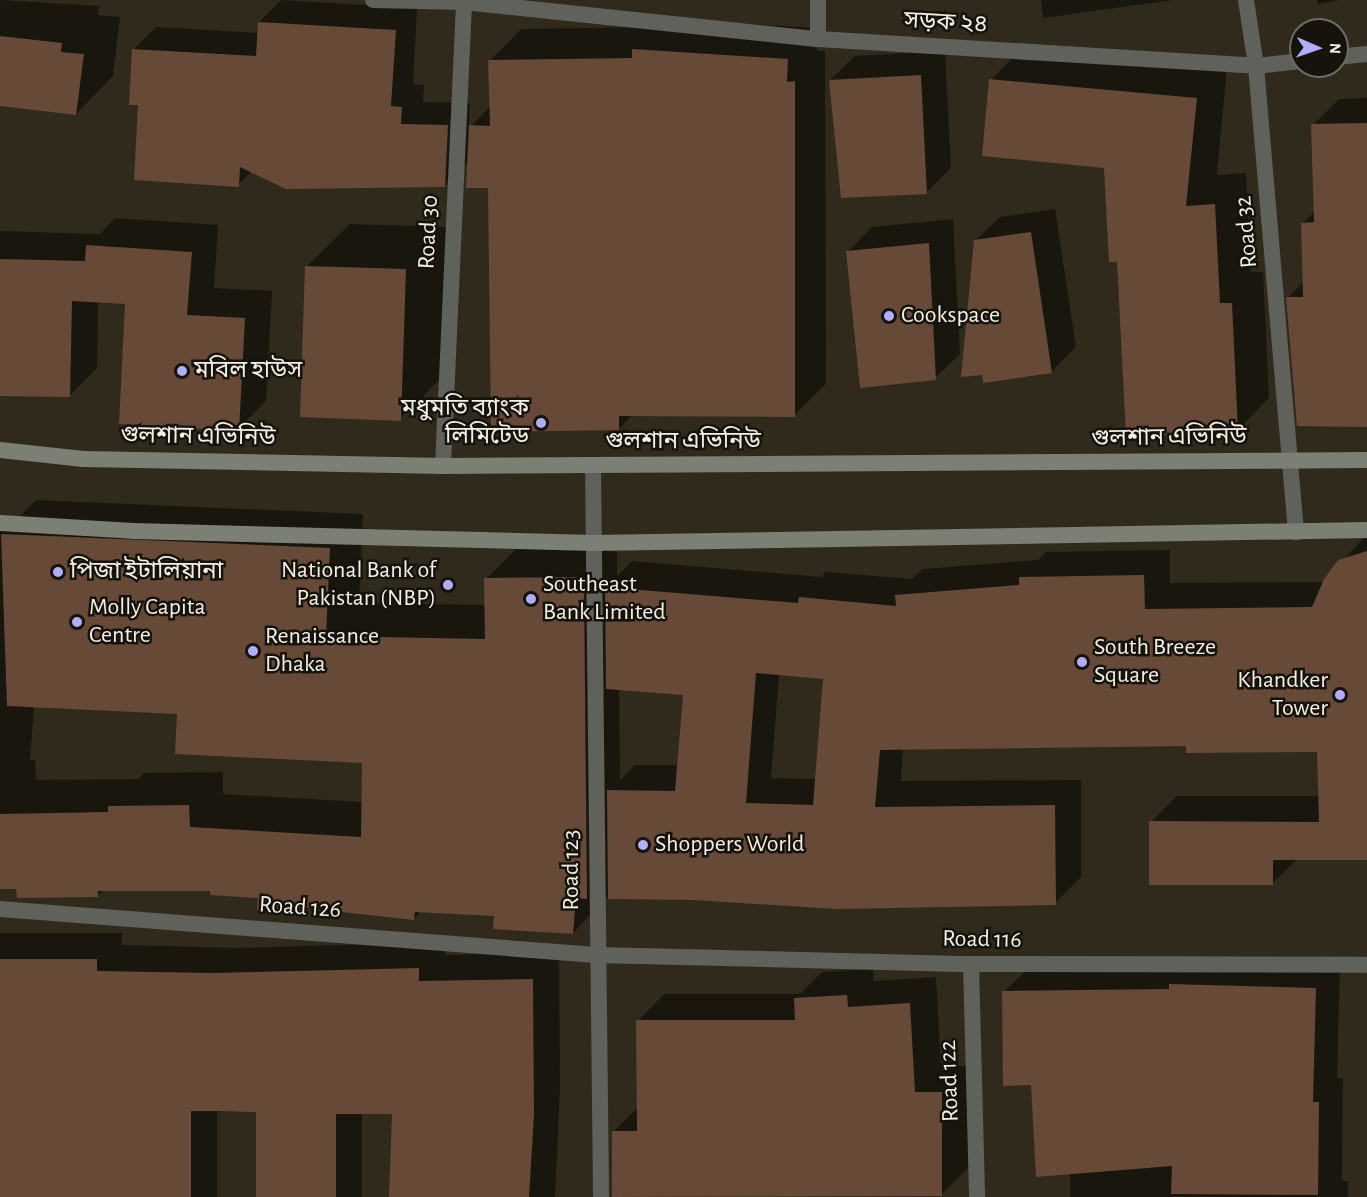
<!DOCTYPE html>
<html>
<head>
<meta charset="utf-8">
<style>
	body { margin:0 }
	#map { position:relative; width:1367px; height:1197px; overflow:hidden; background:#302a1c; font-family:"Alegreya Sans","Noto Sans Bengali",sans-serif }
	div>[style] { position:absolute }
	.shadow>* { inset:0; background:#0007 }
	.building>* { inset:0; background:#664936 }
	.minor>* { height:16px; margin:-8px; padding:0 8px; transform-origin:8px; border-radius:8px; background:#5f615a }
	.secondary>* { height:16px; margin:-8px; padding:0 8px; transform-origin:8px; border-radius:8px; background:#7c7f74 }
	.dots>* { width:16px; height:16px; translate:-50% -50%; box-sizing:border-box; border:3px solid #16130c; border-radius:50% }
	span { translate:-50% -50%; white-space:nowrap; text-align:center; line-height:1.15; -webkit-text-stroke:5px #16130c; paint-order:stroke }
	.street-label { font-size:24px; color:#f3efe6 }
	.poi-label { font-size:24px; color:#f3efe6 }
	.left { translate:0 -50%; text-align:left }
	.right { translate:-100% -50%; text-align:right }
	.north { position:absolute; left:1289px; top:18px; width:60px; height:60px; box-sizing:border-box; background:#16130c; border:2px solid #6e6b63; border-radius:50%; rotate:92deg; font-size:16px; font-weight:700; line-height:24px; text-align:center; color:#f3efe6 }
	.north::after { content:''; display:block; margin:auto; width:21px; height:27px; background:#b1adfa; clip-path:polygon(50% 0,100% 100%,50% 72%,0 100%) }
</style>
</head>
<body>
<div id="map">
	<div class="shadow">
		<div style="clip-path:polygon(0 0,99px 6px,98px 15px,120px 17px,113px 76px,76px 114px,0 104px)"></div>
		<div style="clip-path:polygon(281px 0,417px 8px,413px 84px,424px 85px,423px 102px,470px 103px,469px 128px,491px 106px,490px 61px,521px 29px,657px 27px,665px 19px,819px 28px,817px 51px,825px 51px,826px 384px,794px 415px,632px 415px,619px 429px,489px 187px,469px 162px,444px 186px,252px 171px,238px 185px,140px 104px,134px 49px,156px 27px,259px 33px,259px 22px)"></div>
		<div style="clip-path:polygon(1041px 0,1173px 0,1043px 18px)"></div>
		<div style="clip-path:polygon(1317px 0,1339px 0,1318px 4px)"></div>
		<div style="clip-path:polygon(1022px 48px,1227px 67px,1217px 175px,1246px 173px,1251px 272px,1263px 272px,1269px 398px,1238px 430px,1119px 260px,1106px 167px,991px 80px)"></div>
		<div style="clip-path:polygon(945px 51px,951px 168px,926px 193px,830px 80px,855px 56px)"></div>
		<div style="clip-path:polygon(1367px 98px,1367px 425px,1288px 298px,1304px 281px,1303px 223px,1315px 211px,1313px 125px,1339px 99px)"></div>
		<div style="clip-path:polygon(1055px 209px,1076px 347px,1051px 372px,975px 241px,1000px 217px)"></div>
		<div style="clip-path:polygon(115px 218px,218px 225px,214px 288px,272px 291px,266px 401px,238px 429px,127px 303px,98px 301px,97px 368px,69px 396px,0 394px,0 231px,100px 234px)"></div>
		<div style="clip-path:polygon(953px 219px,960px 354px,935px 378px,848px 252px,872px 227px)"></div>
		<div style="clip-path:polygon(350px 224px,448px 227px,443px 376px,400px 419px,307px 266px)"></div>
		<div style="clip-path:polygon(evenodd,36px 500px,363px 514px,359px 603px,486px 605px,486px 579px,520px 545px,612px 544px,612px 551px,617px 552px,617px 576px,632px 561px,821px 577px,826px 572px,912px 579px,923px 569px,1038px 560px,1046px 552px,1170px 550px,1170px 583px,1324px 582px,1367px 534px,1367px 859px,1298px 858px,1272px 884px,1151px 822px,1177px 796px,1320px 796px,1318px 750px,1187px 745px,903px 748px,901px 781px,1081px 780px,1081px 877px,1055px 903px,607px 897px,573px 933px,496px 915px,421px 911px,414px 919px,311px 907px,305px 912px,260px 896px,212px 889px,104px 890px,97px 896px,0 888px,0 515px,19px 517px,36px 500px,779px 674px,824px 678px,816px 779px,771px 778px,779px 674px,36px 500px,619px 688px,685px 693px,679px 765px,635px 765px,620px 780px,619px 688px,36px 500px,34px 706px,179px 713px,364px 761px,363px 802px,223px 794px,223px 772px,144px 773px,138px 779px,36px 780px,35px 760px,30px 760px,34px 706px)"></div>
		<div style="clip-path:polygon(0 933px,122px 933px,122px 945px,240px 948px,445px 942px,445px 955px,559px 953px,560px 1087px,555px 1197px,390px 1197px,393px 1112px,362px 1113px,362px 1197px,258px 1197px,257px 1110px,217px 1110px,217px 1197px,0 1197px)"></div>
		<div style="clip-path:polygon(1340px 964px,1337px 1078px,1343px 1078px,1342px 1181px,1348px 1181px,1348px 1197px,1070px 1197px,1070px 1173px,1032px 1084px,1004px 992px,1028px 968px)"></div>
		<div style="clip-path:polygon(873px 969px,874px 981px,936px 977px,941px 1066px,968px 1066px,968px 1168px,941px 1195px,614px 1197px,613px 1132px,638px 1107px,638px 1021px,664px 994px,800px 994px,822px 972px)"></div>
	</div>
	<div class="building">
		<div style="clip-path:polygon(258px 22px,396px 30px,391px 106px,402px 107px,401px 124px,448px 125px,445px 187px,286px 189px,240px 167px,239px 187px,134px 180px,138px 105px,129px 105px,132px 49px,256px 56px)"></div>
		<div style="clip-path:polygon(0 36px,62px 43px,61px 52px,84px 54px,76px 115px,0 106px)"></div>
		<div style="clip-path:polygon(632px 49px,788px 59px,787px 82px,795px 81px,795px 417px,619px 416px,619px 430px,491px 432px,488px 188px,466px 188px,469px 125px,490px 126px,488px 60px,632px 58px)"></div>
		<div style="clip-path:polygon(921px 75px,927px 194px,841px 198px,829px 80px)"></div>
		<div style="clip-path:polygon(989px 79px,1197px 98px,1186px 206px,1215px 204px,1220px 303px,1232px 303px,1238px 431px,1126px 437px,1117px 262px,1109px 262px,1104px 168px,982px 156px)"></div>
		<div style="clip-path:polygon(1367px 123px,1367px 427px,1297px 426px,1286px 297px,1303px 297px,1301px 223px,1314px 222px,1311px 124px)"></div>
		<div style="clip-path:polygon(1031px 232px,1052px 373px,983px 383px,982px 375px,961px 377px,974px 240px)"></div>
		<div style="clip-path:polygon(929px 243px,936px 380px,860px 388px,846px 251px)"></div>
		<div style="clip-path:polygon(86px 245px,192px 252px,187px 315px,245px 318px,239px 431px,119px 424px,125px 304px,72px 301px,70px 397px,0 396px,0 259px,85px 261px)"></div>
		<div style="clip-path:polygon(305px 266px,406px 269px,401px 421px,300px 417px)"></div>
		<div style="clip-path:polygon(1px 534px,330px 548px,326px 636px,485px 639px,484px 578px,579px 577px,579px 585px,584px 585px,587px 899px,576px 898px,573px 934px,493px 929px,494px 916px,415px 912px,414px 920px,306px 908px,306px 914px,257px 910px,258px 898px,210px 895px,210px 891px,98px 891px,98px 897px,17px 898px,16px 889px,0 889px,0 814px,108px 812px,108px 806px,189px 805px,190px 827px,361px 837px,362px 763px,175px 754px,177px 714px,7px 706px)"></div>
		<div style="clip-path:polygon(evenodd,1367px 551px,1367px 860px,1273px 860px,1273px 885px,1149px 885px,1149px 821px,1319px 822px,1317px 752px,1186px 753px,1186px 746px,880px 750px,875px 807px,1055px 805px,1056px 905px,836px 909px,693px 900px,608px 899px,607px 790px,675px 791px,683px 695px,606px 689px,605px 587px,798px 603px,799px 597px,896px 606px,895px 595px,1019px 585px,1019px 577px,1144px 575px,1145px 609px,1312px 607px,1324px 579px,1338px 560px,1367px 551px,756px 673px,823px 679px,813px 805px,746px 803px,756px 673px)"></div>
		<div style="clip-path:polygon(0 959px,97px 959px,97px 971px,213px 973px,419px 968px,419px 981px,533px 979px,534px 1115px,529px 1197px,389px 1197px,392px 1114px,336px 1114px,336px 1197px,256px 1197px,256px 1112px,219px 1111px,191px 1111px,191px 1197px,0 1197px)"></div>
		<div style="clip-path:polygon(1169px 984px,1316px 988px,1313px 1102px,1319px 1102px,1318px 1195px,1171px 1194px,1172px 1166px,1036px 1177px,1031px 1085px,1003px 1086px,1002px 991px,1169px 989px)"></div>
		<div style="clip-path:polygon(847px 995px,848px 1007px,910px 1003px,915px 1092px,942px 1092px,942px 1196px,612px 1197px,612px 1131px,637px 1131px,636px 1020px,795px 1020px,794px 998px)"></div>
	</div>
	<div class="minor">
		<div style="left:373px;top:0;width:91px;rotate:1.3deg"></div>
		<div style="left:464px;top:2px;width:356px;rotate:6deg"></div>
		<div style="left:818px;top:39px;width:439px;rotate:3.5deg"></div>
		<div style="left:1256px;top:66px;width:45px;rotate:-6.3deg"></div>
		<div style="left:818px;top:0;width:39px;rotate:90deg"></div>
		<div style="left:1246px;top:0;width:67px;rotate:81.4deg"></div>
		<div style="left:1256px;top:66px;width:468px;rotate:85.1deg"></div>
		<div style="left:1337px;top:57px;width:30px;rotate:-6deg"></div>
		<div style="left:443px;top:466px;width:466px;rotate:-87.4deg"></div>
		<div style="left:593px;top:466px;width:731px;rotate:89.37deg"></div>
		<div style="left:0;top:909px;width:598px;rotate:4.41deg"></div>
		<div style="left:596px;top:955px;width:375px;rotate:1.4deg"></div>
		<div style="left:971px;top:964px;width:396px;rotate:0.1deg"></div>
		<div style="left:971px;top:964px;width:233px;rotate:88.5deg"></div>
	</div>
	<div class="secondary">
		<div style="left:0;top:450px;width:84px;rotate:6.1deg"></div>
		<div style="left:84px;top:459px;width:359px;rotate:1.1deg"></div>
		<div style="left:443px;top:466px;width:924px;rotate:-0.37deg"></div>
		<div style="left:0;top:523px;width:133px;rotate:3.4deg"></div>
		<div style="left:133px;top:531px;width:460px;rotate:1.5deg"></div>
		<div style="left:593px;top:543px;width:774px;rotate:-0.96deg"></div>
	</div>
	<div class="dots">
		<div style="left:889px;top:316px;background:#b1adfa"></div>
		<div style="left:182px;top:371px;background:#b1adfa"></div>
		<div style="left:541px;top:423px;background:#b1adfa"></div>
		<div style="left:58px;top:572px;background:#b1adfa"></div>
		<div style="left:448px;top:585px;background:#b1adfa"></div>
		<div style="left:531px;top:599px;background:#b1adfa"></div>
		<div style="left:77px;top:622px;background:#b1adfa"></div>
		<div style="left:253px;top:651px;background:#b1adfa"></div>
		<div style="left:1082px;top:662px;background:#b1adfa"></div>
		<div style="left:1340px;top:695px;background:#b1adfa"></div>
		<div style="left:643px;top:845px;background:#b1adfa"></div>
	</div>
	<div class="street-label">
		<span style="left:946px;top:23px;rotate:3deg">সড়ক ২৪</span>
		<span style="left:429px;top:232px;rotate:-87deg">Road 30</span>
		<span style="left:1247px;top:232px;rotate:-95deg">Road 32</span>
		<span style="left:198px;top:437px;rotate:1deg">গুলশান এভিনিউ</span>
		<span style="left:1169px;top:438px;rotate:-1deg">গুলশান এভিনিউ</span>
		<span style="left:683px;top:442px">গুলশান এভিনিউ</span>
		<span style="left:572px;top:870px;rotate:-90deg">Road 123</span>
		<span style="left:300px;top:908px;rotate:4deg">Road 126</span>
		<span style="left:982px;top:940px;rotate:1deg">Road 116</span>
		<span style="left:950px;top:1081px;rotate:-92deg">Road 122</span>
	</div>
	<div class="poi-label">
		<span class="left" style="left:901px;top:316px">Cookspace</span>
		<span class="left" style="left:194px;top:371px">মবিল হাউস</span>
		<span class="right" style="left:529px;top:423px">মধুমতি ব্যাংক<br>লিমিটেড</span>
		<span class="right" style="left:436px;top:585px">National Bank of<br>Pakistan (NBP)</span>
		<span class="left" style="left:70px;top:572px">পিজা ইটালিয়ানা</span>
		<span class="left" style="left:543px;top:599px">Southeast<br>Bank Limited</span>
		<span class="left" style="left:89px;top:622px">Molly Capita<br>Centre</span>
		<span class="left" style="left:265px;top:651px">Renaissance<br>Dhaka</span>
		<span class="left" style="left:1094px;top:662px">South Breeze<br>Square</span>
		<span class="right" style="left:1328px;top:695px">Khandker<br>Tower</span>
		<span class="left" style="left:655px;top:845px">Shoppers World</span>
	</div>
	<div class="north">N</div>
</div>
</body>
</html>
